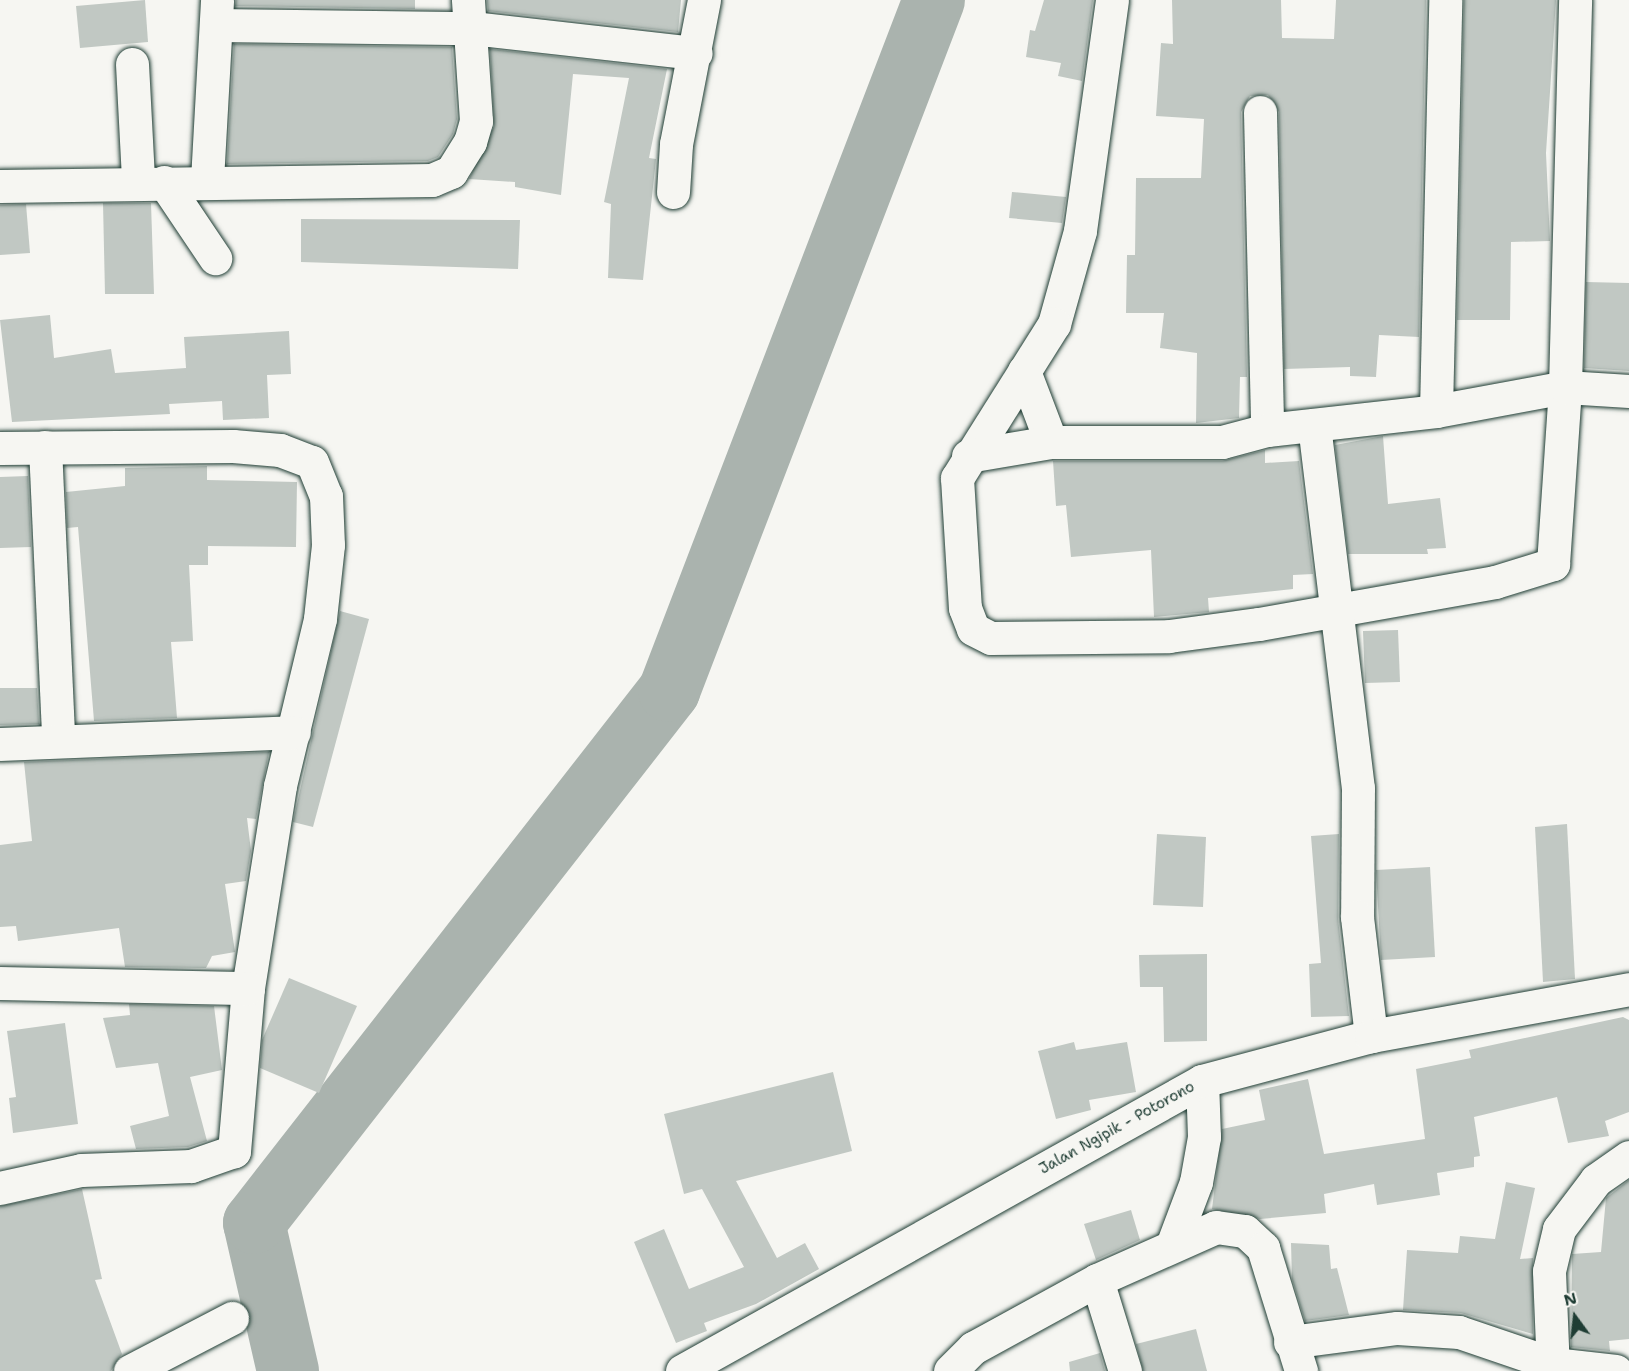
<!DOCTYPE html>
<html>
<head>
<meta charset="utf-8">
<style>
	body { margin:0 }
	#map { position:relative; width:1629px; height:1371px; overflow:hidden; background:#f6f6f2; font-family:"Shantell Sans",sans-serif }
	div>[style] { position:absolute }
	.river>* { height:62px; margin:-31px; padding:0 31px; transform-origin:31px; border-radius:31px; background:#aab3ae }
	.building>* { inset:0; background:#c1c8c3 }
	.roads { filter:drop-shadow(0 0 2px #1f3d34) drop-shadow(0 0 2px #1f3d34) }
	.minor>* { height:33px; margin:-16.5px; padding:0 16.5px; transform-origin:16.5px; border-radius:16.5px; background:#f6f6f2 }
	span { translate:-50% -50%; white-space:nowrap; text-align:center; line-height:1.15; -webkit-text-stroke:4.5px #f6f6f2; paint-order:stroke }
	.street-label { font-size:15px; color:#1f3d34 }
	.north { position:absolute; left:1545px; top:1287px; width:60px; height:60px; -webkit-text-stroke:4px #f6f6f2; paint-order:stroke; rotate:345deg; font-size:16px; font-weight:700; line-height:24px; text-align:center; color:#1f3d34 }
	.north::after { content:''; display:block; margin:auto; width:21px; height:27px; background:#1f3d34; clip-path:polygon(50% 0,100% 100%,50% 72%,0 100%) }
</style>
</head>
<body>
<div id="map">
	<div class="river">
		<div style="left:288px;top:1371px;width:152px;rotate:-102.9deg"></div>
		<div style="left:254px;top:1223px;width:675px;rotate:-52.04deg"></div>
		<div style="left:669px;top:691px;width:740px;rotate:-69.02deg"></div>
	</div>
	<div class="building">
		<div style="clip-path:polygon(145px 0,148px 42px,80px 48px,76px 6px)"></div>
		<div style="clip-path:polygon(236px 0,415px 0,415px 9px,235px 6px)"></div>
		<div style="clip-path:polygon(487px 0,681px 0,678px 32px,488px 11px)"></div>
		<div style="clip-path:polygon(1044px 0,1093px 0,1082px 81px,1058px 76px,1061px 63px,1026px 57px,1030px 30px,1035px 31px)"></div>
		<div style="clip-path:polygon(1172px 0,1281px 0,1282px 38px,1334px 39px,1336px 0,1426px 0,1419px 337px,1379px 335px,1376px 377px,1350px 376px,1350px 367px,1284px 369px,1279px 112px,1268px 95px,1250px 96px,1241px 112px,1247px 377px,1240px 377px,1239px 418px,1196px 423px,1197px 353px,1160px 348px,1164px 313px,1126px 313px,1127px 255px,1135px 255px,1136px 178px,1201px 178px,1204px 119px,1156px 116px,1161px 43px,1173px 44px)"></div>
		<div style="clip-path:polygon(1464px 0,1556px 0,1546px 153px,1550px 241px,1511px 242px,1510px 320px,1457px 320px)"></div>
		<div style="clip-path:polygon(234px 44px,452px 47px,457px 119px,453px 134px,438px 157px,428px 161px,227px 164px)"></div>
		<div style="clip-path:polygon(490px 49px,667px 69px,649px 158px,656px 159px,643px 280px,608px 278px,611px 204px,604px 202px,629px 78px,573px 74px,561px 195px,515px 187px,515px 182px,469px 179px,494px 126px)"></div>
		<div style="clip-path:polygon(1012px 192px,1066px 197px,1062px 223px,1009px 218px)"></div>
		<div style="clip-path:polygon(103px 203px,151px 203px,154px 294px,105px 294px)"></div>
		<div style="clip-path:polygon(26px 204px,30px 253px,0 255px,0 205px)"></div>
		<div style="clip-path:polygon(301px 219px,520px 220px,518px 269px,301px 262px)"></div>
		<div style="clip-path:polygon(1586px 282px,1629px 283px,1629px 371px,1584px 368px)"></div>
		<div style="clip-path:polygon(50px 315px,54px 358px,111px 349px,115px 373px,186px 368px,184px 337px,289px 331px,291px 374px,267px 375px,269px 418px,223px 420px,222px 401px,169px 404px,170px 414px,12px 422px,0 320px)"></div>
		<div style="clip-path:polygon(1383px 436px,1388px 504px,1440px 498px,1446px 548px,1427px 549px,1428px 554px,1348px 554px,1335px 445px)"></div>
		<div style="clip-path:polygon(1265px 450px,1265px 463px,1299px 461px,1313px 574px,1293px 575px,1293px 589px,1208px 598px,1209px 612px,1154px 617px,1151px 550px,1071px 557px,1066px 505px,1056px 506px,1053px 461px,1222px 461px)"></div>
		<div style="clip-path:polygon(207px 466px,207px 480px,297px 482px,296px 547px,208px 546px,208px 565px,189px 565px,193px 641px,171px 642px,177px 718px,94px 721px,78px 527px,67px 528px,66px 492px,125px 486px,125px 468px)"></div>
		<div style="clip-path:polygon(28px 476px,31px 547px,0 548px,0 477px)"></div>
		<div style="clip-path:polygon(340px 611px,369px 619px,313px 827px,293px 822px)"></div>
		<div style="clip-path:polygon(1398px 630px,1400px 682px,1365px 683px,1363px 631px)"></div>
		<div style="clip-path:polygon(0 688px,37px 688px,39px 724px,0 725px)"></div>
		<div style="clip-path:polygon(269px 752px,256px 819px,247px 818px,251px 851px,246px 881px,225px 884px,235px 952px,212px 956px,206px 968px,125px 967px,119px 928px,18px 941px,16px 926px,0 927px,0 845px,32px 841px,24px 762px)"></div>
		<div style="clip-path:polygon(1567px 824px,1575px 979px,1543px 982px,1535px 827px)"></div>
		<div style="clip-path:polygon(1157px 834px,1206px 837px,1203px 907px,1153px 905px)"></div>
		<div style="clip-path:polygon(1339px 834px,1338px 919px,1349px 1016px,1311px 1017px,1309px 964px,1321px 963px,1311px 836px)"></div>
		<div style="clip-path:polygon(1430px 867px,1435px 957px,1381px 960px,1376px 870px)"></div>
		<div style="clip-path:polygon(1207px 954px,1207px 1041px,1164px 1042px,1163px 987px,1140px 987px,1139px 955px)"></div>
		<div style="clip-path:polygon(289px 978px,357px 1006px,319px 1093px,260px 1068px,262px 1040px)"></div>
		<div style="clip-path:polygon(129px 1004px,214px 1006px,222px 1070px,190px 1077px,207px 1141px,188px 1147px,136px 1149px,130px 1126px,169px 1116px,158px 1063px,116px 1068px,103px 1018px,130px 1015px)"></div>
		<div style="clip-path:polygon(1623px 1017px,1629px 1020px,1629px 1112px,1605px 1121px,1609px 1136px,1568px 1143px,1557px 1097px,1474px 1117px,1480px 1156px,1474px 1157px,1474px 1167px,1437px 1173px,1440px 1195px,1377px 1205px,1374px 1184px,1324px 1194px,1326px 1213px,1260px 1219px,1212px 1209px,1222px 1129px,1265px 1120px,1259px 1090px,1308px 1079px,1324px 1154px,1425px 1139px,1416px 1069px,1471px 1058px,1469px 1050px)"></div>
		<div style="clip-path:polygon(65px 1023px,78px 1124px,13px 1133px,9px 1098px,16px 1097px,7px 1031px)"></div>
		<div style="clip-path:polygon(1074px 1042px,1076px 1050px,1127px 1042px,1136px 1092px,1089px 1100px,1091px 1110px,1056px 1119px,1038px 1051px)"></div>
		<div style="clip-path:polygon(833px 1072px,852px 1151px,736px 1181px,777px 1258px,805px 1243px,819px 1269px,756px 1304px,704px 1323px,707px 1331px,676px 1343px,634px 1242px,664px 1229px,689px 1289px,744px 1267px,702px 1189px,684px 1194px,664px 1114px)"></div>
		<div style="clip-path:polygon(1629px 1180px,1629px 1339px,1609px 1341px,1610px 1351px,1571px 1347px,1572px 1254px,1601px 1252px,1606px 1198px)"></div>
		<div style="clip-path:polygon(1506px 1182px,1535px 1188px,1520px 1259px,1533px 1258px,1533px 1334px,1461px 1313px,1403px 1310px,1407px 1250px,1458px 1253px,1460px 1236px,1495px 1239px)"></div>
		<div style="clip-path:polygon(82px 1189px,102px 1279px,95px 1280px,122px 1354px,111px 1371px,0 1371px,0 1206px)"></div>
		<div style="clip-path:polygon(1131px 1210px,1140px 1240px,1096px 1260px,1084px 1224px)"></div>
		<div style="clip-path:polygon(1291px 1243px,1329px 1245px,1331px 1269px,1337px 1268px,1349px 1315px,1305px 1321px,1292px 1279px)"></div>
		<div style="clip-path:polygon(1196px 1329px,1207px 1371px,1143px 1371px,1136px 1344px)"></div>
		<div style="clip-path:polygon(1100px 1353px,1105px 1371px,1070px 1371px,1069px 1362px)"></div>
	</div>
	<div class="roads">
		<div class="minor">
			<div style="left:1112px;top:0;width:233px;rotate:97.9deg"></div>
			<div style="left:1080px;top:231px;width:97px;rotate:105.6deg"></div>
			<div style="left:1054px;top:324px;width:182px;rotate:122.2deg"></div>
			<div style="left:957px;top:478px;width:130px;rotate:86.5deg"></div>
			<div style="left:965px;top:608px;width:22px;rotate:69deg"></div>
			<div style="left:973px;top:629px;width:20px;rotate:27deg"></div>
			<div style="left:991px;top:638px;width:178px;rotate:-0.6deg"></div>
			<div style="left:1169px;top:636px;width:91px;rotate:-7.6deg"></div>
			<div style="left:1259px;top:624px;width:240px;rotate:-10.1deg"></div>
			<div style="left:1495px;top:582px;width:61px;rotate:-17.2deg"></div>
			<div style="left:1553px;top:564px;width:177px;rotate:-86.1deg"></div>
			<div style="left:1565px;top:387px;width:387px;rotate:-88.5deg"></div>
			<div style="left:216px;top:25px;width:256px;rotate:0.7deg"></div>
			<div style="left:472px;top:28px;width:225px;rotate:6.4deg"></div>
			<div style="left:132px;top:64px;width:116px;rotate:87deg"></div>
			<div style="left:1260px;top:112px;width:318px;rotate:88.7deg"></div>
			<div style="left:207px;top:180px;width:180px;rotate:-86.8deg"></div>
			<div style="left:164px;top:182px;width:92px;rotate:56.1deg"></div>
			<div style="left:0;top:186px;width:432px;rotate:-0.8deg"></div>
			<div style="left:432px;top:180px;width:21px;rotate:-23deg"></div>
			<div style="left:451px;top:172px;width:36px;rotate:-58deg"></div>
			<div style="left:470px;top:142px;width:22px;rotate:-74deg"></div>
			<div style="left:476px;top:121px;width:121px;rotate:-93.8deg"></div>
			<div style="left:673px;top:192px;width:48px;rotate:-86.4deg"></div>
			<div style="left:676px;top:144px;width:147px;rotate:-79deg"></div>
			<div style="left:1024px;top:371px;width:76px;rotate:69.2deg"></div>
			<div style="left:1436px;top:411px;width:411px;rotate:-88.7deg"></div>
			<div style="left:1314px;top:425px;width:366px;rotate:83.1deg"></div>
			<div style="left:1358px;top:788px;width:129px;rotate:90.4deg"></div>
			<div style="left:1357px;top:917px;width:120px;rotate:83.3deg"></div>
			<div style="left:45px;top:447px;width:291px;rotate:87.4deg"></div>
			<div style="left:0;top:448px;width:233px;rotate:-0.5deg"></div>
			<div style="left:233px;top:446px;width:47px;rotate:4.9deg"></div>
			<div style="left:280px;top:450px;width:34px;rotate:21deg"></div>
			<div style="left:312px;top:462px;width:37px;rotate:68deg"></div>
			<div style="left:326px;top:496px;width:49px;rotate:87.7deg"></div>
			<div style="left:328px;top:545px;width:74px;rotate:96.2deg"></div>
			<div style="left:320px;top:619px;width:172px;rotate:103.5deg"></div>
			<div style="left:280px;top:786px;width:205px;rotate:99deg"></div>
			<div style="left:248px;top:988px;width:164px;rotate:94.9deg"></div>
			<div style="left:234px;top:1151px;width:46px;rotate:160.8deg"></div>
			<div style="left:191px;top:1166px;width:110px;rotate:177.9deg"></div>
			<div style="left:81px;top:1170px;width:83px;rotate:167.5deg"></div>
			<div style="left:968px;top:456px;width:84px;rotate:-9.6deg"></div>
			<div style="left:1051px;top:442px;width:171px"></div>
			<div style="left:1222px;top:442px;width:47px;rotate:-14.9deg"></div>
			<div style="left:1267px;top:430px;width:170px;rotate:-6.4deg"></div>
			<div style="left:1436px;top:411px;width:131px;rotate:-10.5deg"></div>
			<div style="left:1565px;top:387px;width:64px;rotate:3.6deg"></div>
			<div style="left:0;top:744px;width:294px;rotate:-2.3deg"></div>
			<div style="left:0;top:983px;width:248px;rotate:1.2deg"></div>
			<div style="left:1173px;top:1243px;width:65px;rotate:-69.3deg"></div>
			<div style="left:1196px;top:1182px;width:46px;rotate:-79.9deg"></div>
			<div style="left:1204px;top:1137px;width:56px;rotate:-92deg"></div>
			<div style="left:1097px;top:1280px;width:95px;rotate:72.9deg"></div>
			<div style="left:1290px;top:1342px;width:108px;rotate:-7.5deg"></div>
			<div style="left:1397px;top:1328px;width:62px;rotate:3.7deg"></div>
			<div style="left:1459px;top:1332px;width:99px;rotate:18.8deg"></div>
			<div style="left:1553px;top:1364px;width:63px;rotate:6.3deg"></div>
			<div style="left:130px;top:1371px;width:115px;rotate:-27.5deg"></div>
			<div style="left:682px;top:1371px;width:595px;rotate:-29.15deg"></div>
			<div style="left:1202px;top:1081px;width:175px;rotate:-14.9deg"></div>
			<div style="left:1371px;top:1036px;width:262px;rotate:-10.3deg"></div>
			<div style="left:950px;top:1371px;width:33px;rotate:-45deg"></div>
			<div style="left:973px;top:1348px;width:141px;rotate:-28.7deg"></div>
			<div style="left:1097px;top:1280px;width:130px;rotate:-24deg"></div>
			<div style="left:1216px;top:1227px;width:29px;rotate:8deg"></div>
			<div style="left:1245px;top:1231px;width:25px;rotate:43deg"></div>
			<div style="left:1263px;top:1248px;width:129px;rotate:72.8deg"></div>
			<div style="left:1553px;top:1371px;width:100px;rotate:-92.3deg"></div>
			<div style="left:1549px;top:1271px;width:43px;rotate:-76.6deg"></div>
			<div style="left:1559px;top:1229px;width:61px;rotate:-52.9deg"></div>
			<div style="left:1596px;top:1180px;width:40px;rotate:-34.9deg"></div>
		</div>
	</div>
	<div class="street-label">
		<span style="left:1117px;top:1128px;rotate:-29deg">Jalan Ngipik - Potorono</span>
	</div>
	<div class="north">N</div>
</div>
</body>
</html>
